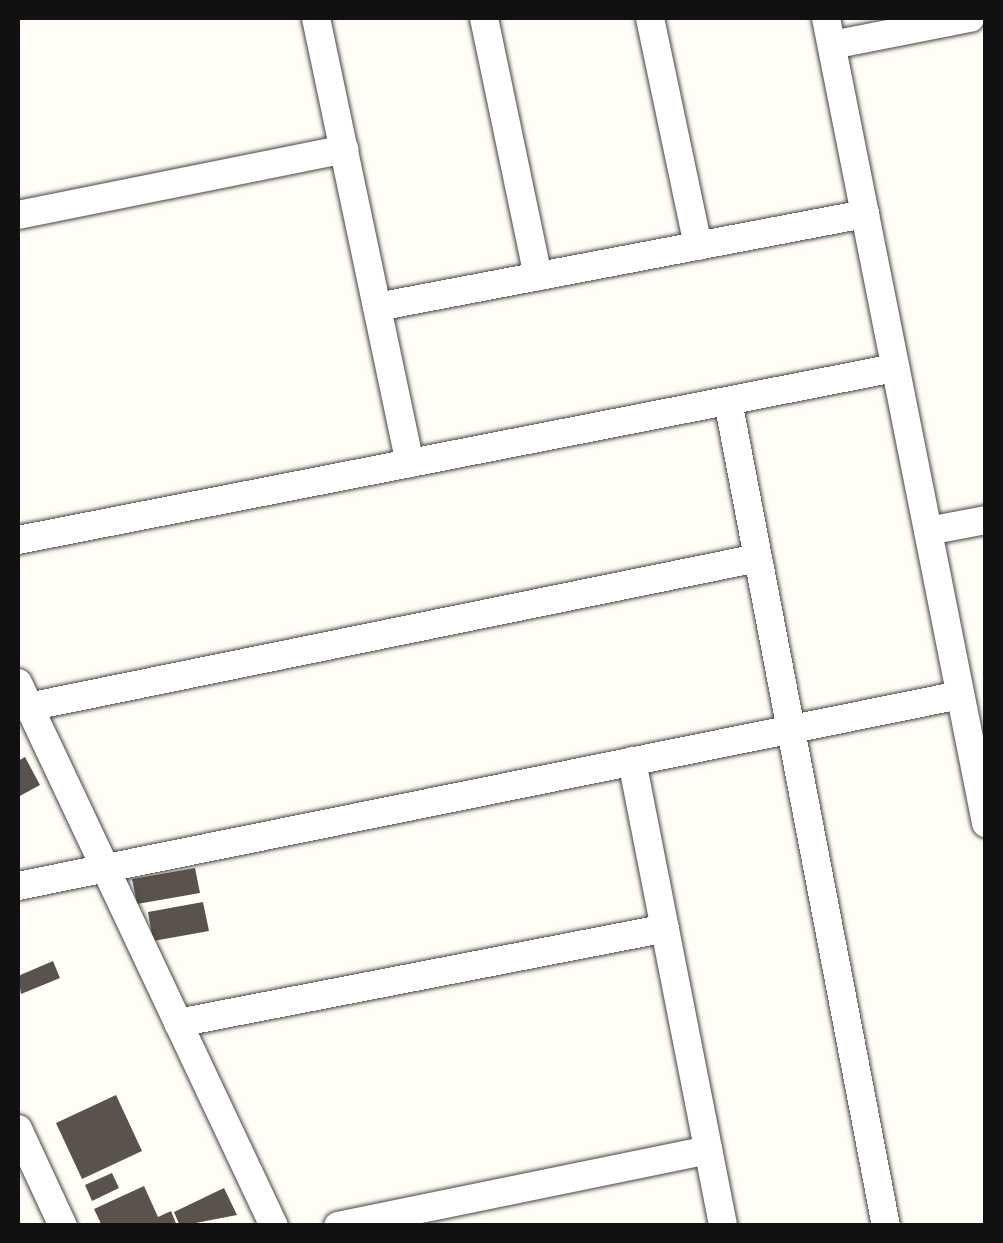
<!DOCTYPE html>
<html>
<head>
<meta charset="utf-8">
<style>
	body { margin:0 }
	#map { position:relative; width:1003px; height:1243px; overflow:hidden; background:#fffdf5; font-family:"Crimson Pro",serif }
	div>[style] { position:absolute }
	.building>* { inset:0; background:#5a524d }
	.roads { filter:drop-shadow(0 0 2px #444) drop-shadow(0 0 2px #444) }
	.minor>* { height:28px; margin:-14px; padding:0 14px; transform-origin:14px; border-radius:14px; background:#fff }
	span { translate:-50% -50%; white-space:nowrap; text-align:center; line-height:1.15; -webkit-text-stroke:10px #fff; paint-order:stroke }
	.frame { position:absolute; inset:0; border:20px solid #111; pointer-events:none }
</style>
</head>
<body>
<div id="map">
	<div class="building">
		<div style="clip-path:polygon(25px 757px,40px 785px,18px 797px,18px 761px)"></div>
		<div style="clip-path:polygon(195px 868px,200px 893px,137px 904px,132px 879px)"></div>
		<div style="clip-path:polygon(203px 902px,209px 931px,153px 941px,148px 912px)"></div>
		<div style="clip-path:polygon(53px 961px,60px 978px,21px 994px,18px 976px)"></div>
		<div style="clip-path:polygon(116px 1095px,142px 1151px,82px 1179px,56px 1123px)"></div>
		<div style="clip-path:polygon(112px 1173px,119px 1188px,92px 1201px,85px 1185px)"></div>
		<div style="clip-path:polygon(144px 1186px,158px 1217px,171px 1211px,177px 1226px,102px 1226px,94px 1209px)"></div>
		<div style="clip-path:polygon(224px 1188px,237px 1215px,180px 1226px,174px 1212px)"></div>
	</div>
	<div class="roads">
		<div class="minor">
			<div style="left:316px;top:18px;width:455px;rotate:78.1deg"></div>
			<div style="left:484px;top:18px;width:264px;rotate:78.2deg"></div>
			<div style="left:650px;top:18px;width:233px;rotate:78.1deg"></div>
			<div style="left:826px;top:18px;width:821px;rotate:78.76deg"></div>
			<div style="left:832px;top:45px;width:141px;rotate:-11.1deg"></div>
			<div style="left:18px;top:215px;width:333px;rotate:-11.4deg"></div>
			<div style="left:377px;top:307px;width:497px;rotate:-10.8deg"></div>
			<div style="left:728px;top:401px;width:840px;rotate:79.16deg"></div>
			<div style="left:928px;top:531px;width:59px;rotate:-10.7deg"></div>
			<div style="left:18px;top:540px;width:894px;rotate:-11.1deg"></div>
			<div style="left:18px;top:683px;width:600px;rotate:64.76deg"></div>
			<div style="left:28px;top:707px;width:745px;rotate:-11.54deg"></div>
			<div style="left:632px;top:761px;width:474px;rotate:78.9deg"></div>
			<div style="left:18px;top:886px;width:961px;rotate:-11.46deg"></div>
			<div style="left:178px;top:1023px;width:496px;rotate:-11deg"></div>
			<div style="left:18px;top:1129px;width:107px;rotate:65.1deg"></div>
			<div style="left:338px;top:1226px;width:378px;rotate:-11.6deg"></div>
		</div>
	</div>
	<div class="frame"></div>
</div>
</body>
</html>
